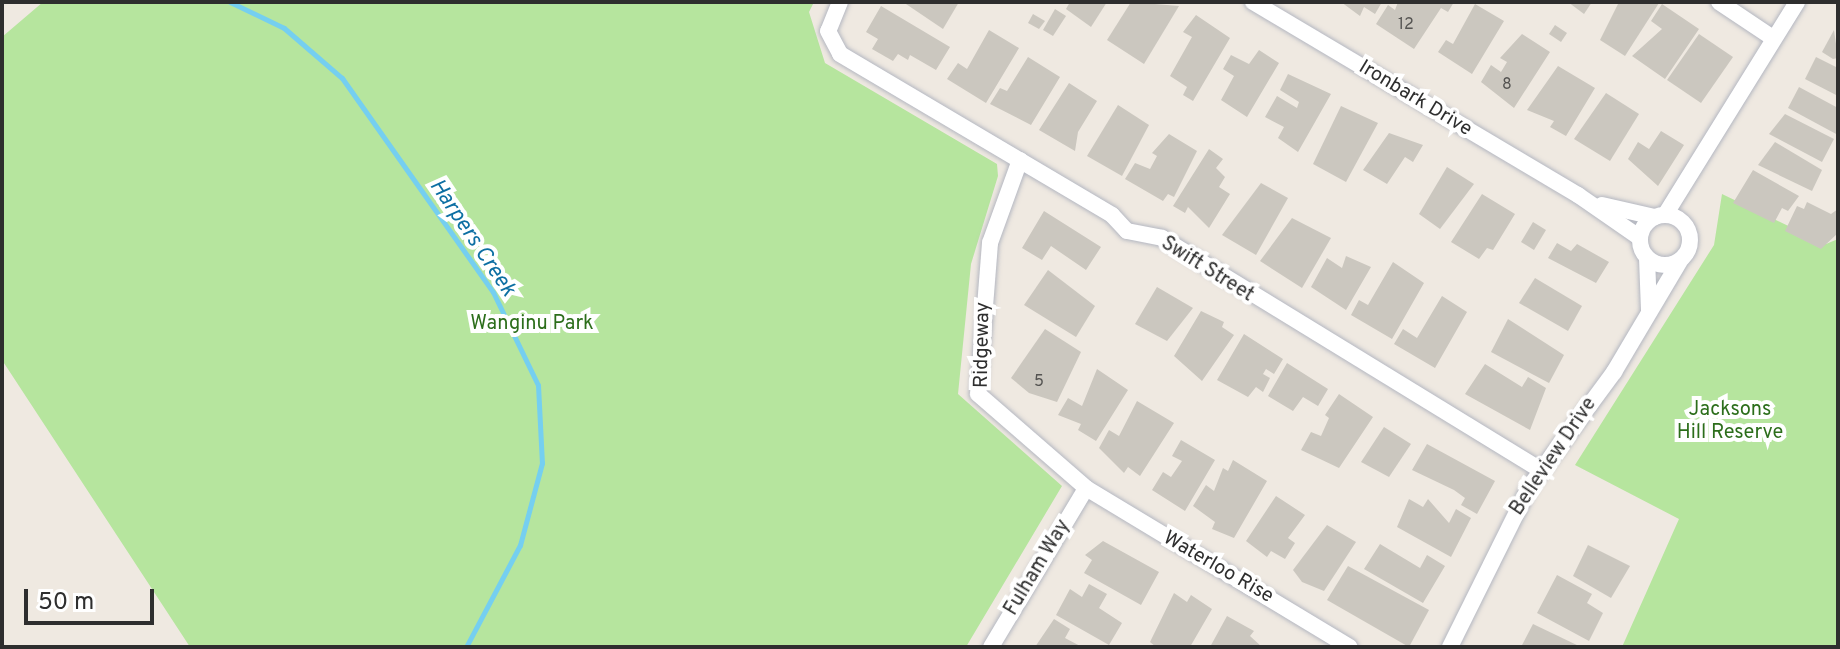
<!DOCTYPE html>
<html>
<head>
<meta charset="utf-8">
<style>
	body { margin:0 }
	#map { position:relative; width:1840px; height:649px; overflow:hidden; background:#efe9e1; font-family:Overpass,sans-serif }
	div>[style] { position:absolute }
	.green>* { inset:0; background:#b6e59e }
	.stream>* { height:5px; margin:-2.5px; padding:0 2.5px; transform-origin:2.5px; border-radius:2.5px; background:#75cff0 }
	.building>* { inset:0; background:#cbc7bf }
	.roads { filter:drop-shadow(0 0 2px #b4b7c1) drop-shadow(0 0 2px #b4b7c1) }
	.minor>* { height:16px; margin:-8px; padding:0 8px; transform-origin:8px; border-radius:8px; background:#fff }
	.minor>.ring { margin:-8px; padding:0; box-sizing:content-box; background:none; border:16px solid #fff; border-radius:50% }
	span { translate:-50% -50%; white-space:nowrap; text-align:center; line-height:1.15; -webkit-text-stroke:8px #fff; paint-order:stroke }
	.number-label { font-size:16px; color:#555452 }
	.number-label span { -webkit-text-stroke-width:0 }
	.street-label { font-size:20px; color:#2e2e2e }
	.park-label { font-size:20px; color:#2c6e1b }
	.water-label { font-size:22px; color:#0d6fa3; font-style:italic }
	.frame { position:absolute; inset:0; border:4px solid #2e2e2e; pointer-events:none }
	.scale { position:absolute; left:24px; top:589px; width:130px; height:36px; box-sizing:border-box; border:4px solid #2e2e2e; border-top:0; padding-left:10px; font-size:24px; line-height:28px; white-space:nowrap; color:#2e2e2e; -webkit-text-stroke:6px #fff; paint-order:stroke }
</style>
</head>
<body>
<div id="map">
	<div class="green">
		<div style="clip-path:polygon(43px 2px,814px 2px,809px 12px,825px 63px,997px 164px,998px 176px,971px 264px,958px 394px,1062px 486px,966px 647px,190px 647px,2px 360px,2px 37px)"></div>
		<div style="clip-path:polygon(1722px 194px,1826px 244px,1838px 239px,1838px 647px,1622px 647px,1679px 519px,1575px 465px,1714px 245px)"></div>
	</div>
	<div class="stream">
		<div style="left:230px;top:2px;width:60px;rotate:25.7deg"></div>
		<div style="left:284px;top:28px;width:77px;rotate:40.8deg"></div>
		<div style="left:342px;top:78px;width:262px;rotate:54.8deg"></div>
		<div style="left:493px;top:292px;width:103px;rotate:64.2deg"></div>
		<div style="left:538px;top:385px;width:78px;rotate:87.1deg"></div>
		<div style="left:542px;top:463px;width:85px;rotate:105deg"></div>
		<div style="left:520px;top:545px;width:115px;rotate:117.9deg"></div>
	</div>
	<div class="building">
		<div style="clip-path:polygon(903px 2px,959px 2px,943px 29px)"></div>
		<div style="clip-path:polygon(1070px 2px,1107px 2px,1091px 27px,1066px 9px)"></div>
		<div style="clip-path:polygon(1131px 2px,1179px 6px,1144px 64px,1107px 40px)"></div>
		<div style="clip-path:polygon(1341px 2px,1382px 2px,1375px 14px,1364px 7px,1360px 16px)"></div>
		<div style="clip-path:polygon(1398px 2px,1454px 2px,1448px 12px,1441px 8px,1414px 49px,1376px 24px,1388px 5px,1395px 10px)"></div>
		<div style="clip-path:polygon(1568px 2px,1592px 2px,1584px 14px)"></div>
		<div style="clip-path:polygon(1619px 2px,1659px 3px,1625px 56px,1600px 40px)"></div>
		<div style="clip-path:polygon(1475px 4px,1504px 21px,1472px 74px,1438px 52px,1446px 40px,1453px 44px)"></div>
		<div style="clip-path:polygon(1662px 4px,1699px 29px,1665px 79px,1632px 56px,1662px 29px,1651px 21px)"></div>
		<div style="clip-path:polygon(881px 6px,950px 47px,936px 70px,910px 55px,908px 60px,898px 54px,893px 61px,872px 49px,878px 39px,866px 32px)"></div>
		<div style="clip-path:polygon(1055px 9px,1066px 16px,1053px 36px,1043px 30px)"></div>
		<div style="clip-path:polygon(1033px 14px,1045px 21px,1039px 29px,1028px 23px)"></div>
		<div style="clip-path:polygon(1196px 15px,1230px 38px,1193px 101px,1183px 95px,1187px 87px,1170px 76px,1192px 37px,1183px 32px)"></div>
		<div style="clip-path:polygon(1555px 25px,1567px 33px,1561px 42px,1549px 34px)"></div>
		<div style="clip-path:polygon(989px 30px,1019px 48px,986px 103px,947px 79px,958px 63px,967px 69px)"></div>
		<div style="clip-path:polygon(1834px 30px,1838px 58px,1833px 59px,1822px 52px)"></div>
		<div style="clip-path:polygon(1522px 34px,1550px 52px,1514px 108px,1481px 82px,1491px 65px,1501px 72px,1507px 62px,1500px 58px)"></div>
		<div style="clip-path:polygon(1699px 34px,1733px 57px,1701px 103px,1667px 80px)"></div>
		<div style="clip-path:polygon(1259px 50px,1279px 63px,1247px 117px,1221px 100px,1234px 76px,1223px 69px,1231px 55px,1249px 64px)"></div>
		<div style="clip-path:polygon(1028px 57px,1060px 77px,1031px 125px,990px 104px,1000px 88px,1007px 91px)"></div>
		<div style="clip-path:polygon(1816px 57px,1838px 68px,1838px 96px,1805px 79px)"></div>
		<div style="clip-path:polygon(1558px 66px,1595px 88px,1566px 136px,1550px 127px,1554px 121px,1527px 110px)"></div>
		<div style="clip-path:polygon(1288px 74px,1331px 94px,1298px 152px,1278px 138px,1284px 127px,1265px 117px,1277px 96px,1297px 108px,1299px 102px,1280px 90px)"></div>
		<div style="clip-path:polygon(1069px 83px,1097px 101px,1078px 132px,1075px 151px,1039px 130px)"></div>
		<div style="clip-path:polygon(1799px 87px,1838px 108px,1838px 135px,1788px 108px)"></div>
		<div style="clip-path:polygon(1606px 93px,1639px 114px,1610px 161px,1574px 139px)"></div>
		<div style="clip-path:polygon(1118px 105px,1149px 125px,1122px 176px,1087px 156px)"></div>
		<div style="clip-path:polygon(1341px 106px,1378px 123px,1346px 182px,1313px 164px)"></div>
		<div style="clip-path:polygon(1785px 114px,1834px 139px,1822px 162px,1769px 134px)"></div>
		<div style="clip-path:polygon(1661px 131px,1684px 145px,1658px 186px,1628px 159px,1638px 142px,1649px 149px)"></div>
		<div style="clip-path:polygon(1389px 133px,1423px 145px,1413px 162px,1405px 157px,1387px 184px,1363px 170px)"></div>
		<div style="clip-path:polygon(1169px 134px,1197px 151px,1174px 197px,1168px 194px,1163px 201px,1125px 179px,1135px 163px,1150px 169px,1157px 156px,1152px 153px)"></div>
		<div style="clip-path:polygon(1775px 142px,1822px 170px,1812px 191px,1758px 165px)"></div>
		<div style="clip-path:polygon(1209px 149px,1223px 159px,1216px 168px,1225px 177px,1219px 187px,1230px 194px,1209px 228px,1188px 207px,1185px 213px,1173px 206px)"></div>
		<div style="clip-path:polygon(1447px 167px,1474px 184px,1440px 229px,1419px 214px)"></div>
		<div style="clip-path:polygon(1753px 170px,1799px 196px,1788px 211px,1782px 208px,1774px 223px,1733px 203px)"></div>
		<div style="clip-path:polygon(1261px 183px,1288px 198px,1256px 255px,1222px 235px)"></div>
		<div style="clip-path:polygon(1482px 194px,1515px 214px,1493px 250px,1487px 248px,1479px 259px,1451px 242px)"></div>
		<div style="clip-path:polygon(1807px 202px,1831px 214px,1838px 209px,1838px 233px,1821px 249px,1785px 231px,1797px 206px,1804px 209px)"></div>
		<div style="clip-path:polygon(1044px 211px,1101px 247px,1086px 270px,1051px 246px,1042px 260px,1022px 248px)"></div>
		<div style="clip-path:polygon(1292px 218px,1331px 238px,1302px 288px,1260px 261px)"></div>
		<div style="clip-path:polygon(1533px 222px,1546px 230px,1534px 250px,1521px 242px)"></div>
		<div style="clip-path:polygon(1557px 243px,1571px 251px,1577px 244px,1609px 262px,1596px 283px,1548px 258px)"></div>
		<div style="clip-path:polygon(1346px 256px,1371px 267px,1346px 310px,1311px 287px,1327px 258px,1342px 268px)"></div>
		<div style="clip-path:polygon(1393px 262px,1424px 283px,1392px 339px,1351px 315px,1359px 300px,1368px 305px)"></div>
		<div style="clip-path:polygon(1048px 270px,1095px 306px,1076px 337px,1024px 305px)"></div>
		<div style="clip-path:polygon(1535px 278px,1582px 306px,1568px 331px,1519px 303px)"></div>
		<div style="clip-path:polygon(1157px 287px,1193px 308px,1167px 341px,1135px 324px)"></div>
		<div style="clip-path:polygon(1442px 296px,1467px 312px,1435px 368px,1394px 344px,1403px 329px,1417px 338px)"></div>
		<div style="clip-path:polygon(1201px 311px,1224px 322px,1222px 327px,1234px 335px,1202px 381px,1174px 356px)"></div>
		<div style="clip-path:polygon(1508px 319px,1564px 355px,1549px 383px,1491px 352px)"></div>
		<div style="clip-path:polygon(1045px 329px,1081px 352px,1057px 402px,1029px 393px,1011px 378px)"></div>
		<div style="clip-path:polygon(1244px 334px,1283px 359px,1274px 374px,1266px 369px,1263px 374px,1270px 378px,1263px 392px,1256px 387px,1248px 397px,1217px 380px)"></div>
		<div style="clip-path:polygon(1287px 363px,1328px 389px,1318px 406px,1303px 397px,1293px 411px,1268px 396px)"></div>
		<div style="clip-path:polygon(1485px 364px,1522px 387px,1528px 377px,1546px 388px,1530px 430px,1465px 394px)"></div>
		<div style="clip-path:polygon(1097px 369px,1128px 390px,1096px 441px,1078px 430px,1081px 424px,1058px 415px,1068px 398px,1082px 406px)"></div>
		<div style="clip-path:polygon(1339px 394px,1373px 417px,1339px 468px,1301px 450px,1311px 432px,1321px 436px,1329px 418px,1325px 415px)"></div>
		<div style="clip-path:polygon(1137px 401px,1174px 423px,1140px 476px,1128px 467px,1124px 473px,1099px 448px,1109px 430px,1119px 436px)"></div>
		<div style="clip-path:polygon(1384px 427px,1411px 444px,1389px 477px,1361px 462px)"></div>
		<div style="clip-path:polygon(1181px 440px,1215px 460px,1185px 511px,1152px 490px,1163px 472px,1171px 477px,1182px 461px,1172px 456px)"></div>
		<div style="clip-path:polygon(1427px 444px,1495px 481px,1477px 514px,1461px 505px,1465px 498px,1454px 490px,1412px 470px)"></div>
		<div style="clip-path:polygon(1233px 460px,1267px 481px,1234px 538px,1212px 529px,1215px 522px,1193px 506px,1206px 485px,1214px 491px,1223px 468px,1228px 471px)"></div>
		<div style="clip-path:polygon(1276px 496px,1305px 515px,1288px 538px,1295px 543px,1285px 559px,1271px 551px,1267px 557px,1246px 541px)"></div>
		<div style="clip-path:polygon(1409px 499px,1423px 507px,1428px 499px,1449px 523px,1456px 509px,1471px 518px,1451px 557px,1397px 527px)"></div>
		<div style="clip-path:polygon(1327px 525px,1356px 542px,1324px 591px,1302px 582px,1293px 570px)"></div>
		<div style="clip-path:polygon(1103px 541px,1159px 572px,1141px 605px,1084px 573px,1092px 560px,1085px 555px)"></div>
		<div style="clip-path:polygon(1380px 544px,1420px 568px,1427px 555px,1445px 566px,1423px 603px,1364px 569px)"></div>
		<div style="clip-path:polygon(1588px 545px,1630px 566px,1611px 598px,1573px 576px)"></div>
		<div style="clip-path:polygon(1348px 566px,1429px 610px,1409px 647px,1327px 600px)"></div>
		<div style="clip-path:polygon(1557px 575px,1592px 594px,1587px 603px,1603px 613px,1589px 641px,1537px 613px)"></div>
		<div style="clip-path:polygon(1089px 584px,1107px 594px,1099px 608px,1122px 623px,1109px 645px,1056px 615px,1070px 589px,1082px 597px)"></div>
		<div style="clip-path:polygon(1174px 593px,1187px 602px,1191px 595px,1212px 609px,1190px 647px,1156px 647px,1150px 642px)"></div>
		<div style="clip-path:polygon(1227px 616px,1254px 631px,1250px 636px,1262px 647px,1210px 647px)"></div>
		<div style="clip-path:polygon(1054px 619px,1070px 629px,1065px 638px,1082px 647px,1035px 647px)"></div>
		<div style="clip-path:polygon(1533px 624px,1581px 647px,1521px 647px)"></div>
	</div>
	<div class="roads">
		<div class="minor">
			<div style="left:840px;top:2px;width:31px;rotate:112deg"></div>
			<div style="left:828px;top:31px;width:26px;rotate:62deg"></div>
			<div style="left:840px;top:54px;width:316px;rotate:30.6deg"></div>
			<div style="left:1112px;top:215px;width:22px;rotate:47deg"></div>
			<div style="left:1127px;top:231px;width:36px;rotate:11deg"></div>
			<div style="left:1162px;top:238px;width:444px;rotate:31.5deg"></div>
			<div style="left:1253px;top:2px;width:378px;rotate:30.7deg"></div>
			<div style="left:1578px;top:195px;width:75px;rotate:34.7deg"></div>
			<div style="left:1719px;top:2px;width:65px;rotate:33.7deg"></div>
			<div style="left:1020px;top:160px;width:88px;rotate:109.9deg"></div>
			<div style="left:990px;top:243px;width:151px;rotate:94.5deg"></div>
			<div style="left:978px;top:394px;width:143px;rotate:41deg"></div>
			<div style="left:1086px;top:488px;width:308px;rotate:31.1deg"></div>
			<div style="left:1602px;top:205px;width:54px;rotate:12.8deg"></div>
			<div class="ring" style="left:1640px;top:215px;width:34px;height:34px"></div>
			<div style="left:1665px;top:215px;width:251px;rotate:-58.2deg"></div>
			<div style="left:1647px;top:258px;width:53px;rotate:87.8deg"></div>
			<div style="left:991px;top:647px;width:185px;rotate:-59.1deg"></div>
			<div style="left:1450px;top:647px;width:180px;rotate:-63.6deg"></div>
			<div style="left:1530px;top:486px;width:142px;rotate:-53.6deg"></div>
			<div style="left:1614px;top:372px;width:129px;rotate:-59.3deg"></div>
		</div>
	</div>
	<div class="number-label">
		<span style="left:1406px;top:25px">12</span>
		<span style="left:1507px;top:85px">8</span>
		<span style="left:1039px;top:382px">5</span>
	</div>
	<div class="street-label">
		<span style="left:1415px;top:99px;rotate:31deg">Ironbark Drive</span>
		<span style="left:1207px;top:270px;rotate:32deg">Swift Street</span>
		<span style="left:983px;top:345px;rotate:-89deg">Ridgeway</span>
		<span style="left:1554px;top:457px;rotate:-56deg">Belleview Drive</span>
		<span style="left:1038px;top:568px;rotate:-59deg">Fulham Way</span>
		<span style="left:1218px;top:568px;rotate:30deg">Waterloo Rise</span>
	</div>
	<div class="park-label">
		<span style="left:532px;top:324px">Wanginu Park</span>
		<span style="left:1730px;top:422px">Jacksons<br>Hill Reserve</span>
	</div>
	<div class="water-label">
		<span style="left:472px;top:238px;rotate:56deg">Harpers Creek</span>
	</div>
	<div class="frame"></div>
	<div class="scale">50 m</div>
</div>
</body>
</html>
